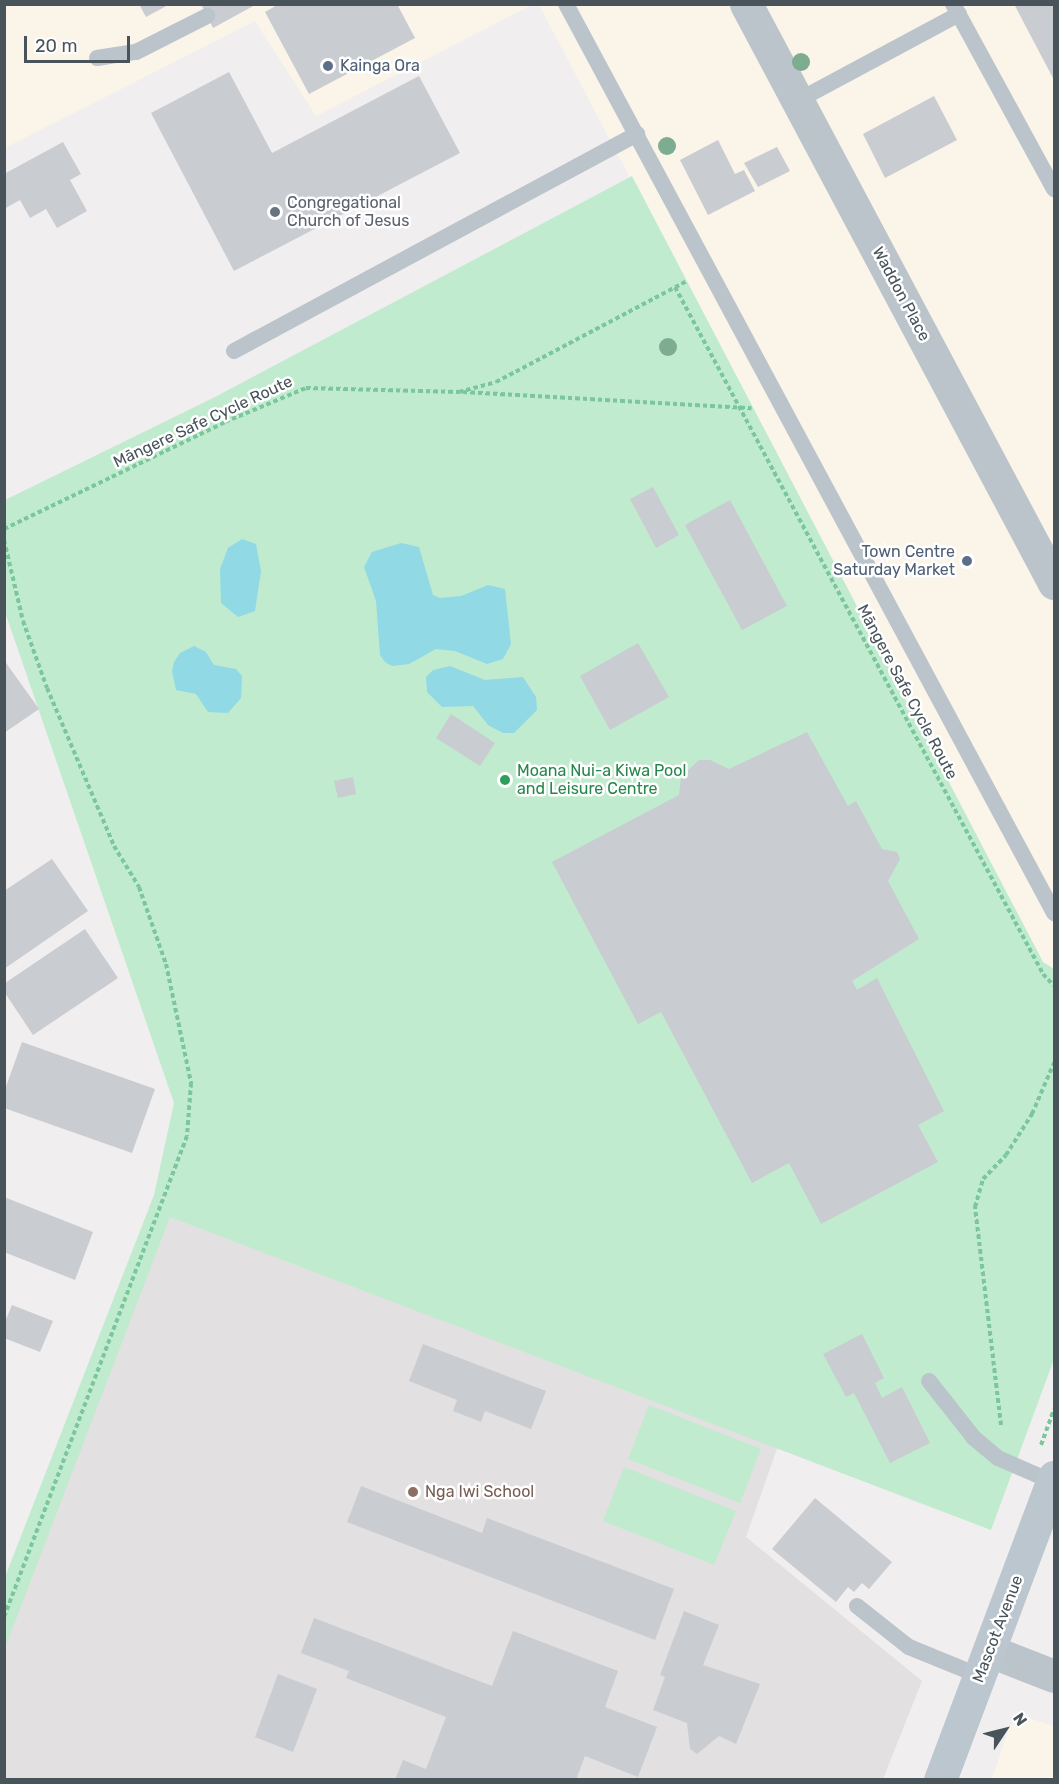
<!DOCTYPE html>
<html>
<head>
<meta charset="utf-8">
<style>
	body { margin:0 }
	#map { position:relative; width:1059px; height:1784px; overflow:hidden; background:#f1eeef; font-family:Rubik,sans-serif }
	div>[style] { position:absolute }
	.commercial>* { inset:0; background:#faf4e9 }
	.education>* { inset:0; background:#e2e0e0 }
	.green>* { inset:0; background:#c0ebce }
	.water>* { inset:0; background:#91d9e5 }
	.building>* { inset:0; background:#c9ccd1 }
	.path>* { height:4px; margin-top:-2px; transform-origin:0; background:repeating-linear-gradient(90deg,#7bc69c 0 4.5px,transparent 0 7.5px) }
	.lane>* { height:16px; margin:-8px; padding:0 8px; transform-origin:8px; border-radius:8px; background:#bbc4ca }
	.street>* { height:33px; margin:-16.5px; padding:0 16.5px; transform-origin:16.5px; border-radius:16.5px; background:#bbc4ca }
	.secondary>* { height:33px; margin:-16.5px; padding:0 16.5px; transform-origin:16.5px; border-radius:16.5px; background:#bcc6cf }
	.trees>* { width:18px; height:18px; margin:-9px; border-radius:50%; background:#7dac91 }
	.dots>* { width:16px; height:16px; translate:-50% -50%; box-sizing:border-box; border:3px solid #fff; border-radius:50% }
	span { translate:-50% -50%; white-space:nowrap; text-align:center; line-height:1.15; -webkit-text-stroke:5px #fff; paint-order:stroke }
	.service-label { font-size:16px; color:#4e5e75 }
	.left { translate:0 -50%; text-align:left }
	.right { translate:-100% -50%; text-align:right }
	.worship-label { font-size:16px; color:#5b616d }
	.street-label { font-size:16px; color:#48535a }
	.leisure-label { font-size:16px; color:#27864d }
	.education-label { font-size:16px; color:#785e54 }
	.frame { position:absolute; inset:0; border:6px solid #48535a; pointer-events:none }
	.north { position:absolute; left:975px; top:1700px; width:60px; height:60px; -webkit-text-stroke:4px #fff; paint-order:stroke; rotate:55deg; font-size:16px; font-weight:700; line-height:24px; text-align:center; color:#48535a }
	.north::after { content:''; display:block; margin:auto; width:21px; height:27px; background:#48535a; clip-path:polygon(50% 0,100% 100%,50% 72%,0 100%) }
	.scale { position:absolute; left:24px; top:36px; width:106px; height:27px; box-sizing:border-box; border:3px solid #48535a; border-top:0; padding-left:8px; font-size:18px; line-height:21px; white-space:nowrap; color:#48535a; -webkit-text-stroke:4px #fff; paint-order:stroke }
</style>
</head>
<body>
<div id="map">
	<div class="commercial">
		<div style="clip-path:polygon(5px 5px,532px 5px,316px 116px,255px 21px,5px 148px)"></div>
		<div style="clip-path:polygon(539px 5px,1054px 5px,1054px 969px,1043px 962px)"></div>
		<div style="clip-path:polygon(1020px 1715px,1054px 1726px,1054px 1779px,992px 1779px,1009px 1727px)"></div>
	</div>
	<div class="education">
		<div style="clip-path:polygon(169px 1216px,778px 1446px,746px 1537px,922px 1681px,883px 1779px,5px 1780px,4px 1648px)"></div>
	</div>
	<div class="green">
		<div style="clip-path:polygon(632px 176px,1043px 962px,1054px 969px,1054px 1359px,991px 1530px,170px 1217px,5px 1648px,5px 1577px,154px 1195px,174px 1103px,5px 612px,5px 500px,215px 397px)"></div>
		<div style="clip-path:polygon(649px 1405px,761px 1449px,740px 1503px,628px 1459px)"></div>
		<div style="clip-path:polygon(624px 1467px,736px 1511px,714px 1565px,603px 1521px)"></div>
	</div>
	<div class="water">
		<div style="clip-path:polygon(242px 539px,256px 544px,261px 571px,255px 611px,238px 617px,221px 603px,220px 569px,228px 548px)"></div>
		<div style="clip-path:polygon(401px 543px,419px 547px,433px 595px,440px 598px,461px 596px,488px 585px,505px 589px,511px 644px,503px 659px,487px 664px,455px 651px,436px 649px,409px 664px,392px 666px,385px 662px,380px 655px,376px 601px,364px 567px,372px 552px)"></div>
		<div style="clip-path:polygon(194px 646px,206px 652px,214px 665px,236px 669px,242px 676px,241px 698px,228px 713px,208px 712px,196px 694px,176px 690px,172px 671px,174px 662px,180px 653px)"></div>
		<div style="clip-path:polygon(450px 666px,485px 680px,523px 677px,536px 697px,537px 710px,514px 733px,503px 733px,488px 725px,473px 706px,442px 707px,427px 692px,426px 677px,433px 670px)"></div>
	</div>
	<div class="building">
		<div style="clip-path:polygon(139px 4px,170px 4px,146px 17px)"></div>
		<div style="clip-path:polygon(201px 4px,257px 4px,213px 28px)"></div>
		<div style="clip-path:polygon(279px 4px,397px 4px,415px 38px,309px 94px,265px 12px)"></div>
		<div style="clip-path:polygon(1014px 4px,1054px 4px,1054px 80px)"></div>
		<div style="clip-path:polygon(229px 72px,272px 153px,419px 76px,460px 153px,234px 271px,151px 113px)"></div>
		<div style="clip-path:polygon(934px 96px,957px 140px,885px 178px,863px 134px)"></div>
		<div style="clip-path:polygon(718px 140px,735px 174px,744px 170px,755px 191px,708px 215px,680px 160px)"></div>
		<div style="clip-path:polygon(63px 142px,81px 174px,70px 180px,87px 211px,57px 228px,46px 209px,30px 218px,20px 200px,4px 209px,4px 174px)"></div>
		<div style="clip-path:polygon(777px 147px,790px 171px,758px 187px,744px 163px)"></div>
		<div style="clip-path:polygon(653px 487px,679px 535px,656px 548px,630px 499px)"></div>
		<div style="clip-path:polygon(730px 500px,787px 606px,742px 630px,685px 525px)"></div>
		<div style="clip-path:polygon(638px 643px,669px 697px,610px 730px,580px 676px)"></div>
		<div style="clip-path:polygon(4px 660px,39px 709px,4px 733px)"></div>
		<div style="clip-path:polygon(451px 714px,495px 743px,480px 766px,436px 738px)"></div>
		<div style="clip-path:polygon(807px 732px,848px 806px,856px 801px,882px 849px,897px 852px,900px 859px,888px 881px,919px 939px,852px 981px,857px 990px,877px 978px,944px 1111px,918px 1125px,938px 1162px,821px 1224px,789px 1163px,752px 1183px,661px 1012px,638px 1024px,552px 862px,679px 795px,681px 777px,699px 760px,710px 760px,729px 769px)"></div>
		<div style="clip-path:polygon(353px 777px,356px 794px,338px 798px,334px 781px)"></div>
		<div style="clip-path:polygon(52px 859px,88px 911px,4px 969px,4px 891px)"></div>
		<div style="clip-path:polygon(85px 929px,118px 978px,33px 1035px,5px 993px,5px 983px)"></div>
		<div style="clip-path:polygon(22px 1042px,155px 1089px,132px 1153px,4px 1108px,4px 1092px)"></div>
		<div style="clip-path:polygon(4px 1197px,93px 1232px,75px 1280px,4px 1252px)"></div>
		<div style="clip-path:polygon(12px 1305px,53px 1321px,40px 1352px,4px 1338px,4px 1324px)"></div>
		<div style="clip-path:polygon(862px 1334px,884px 1378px,875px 1383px,882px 1398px,902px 1387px,930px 1443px,890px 1463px,854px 1393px,846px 1397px,823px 1354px)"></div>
		<div style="clip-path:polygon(423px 1344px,546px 1391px,531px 1429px,485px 1411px,481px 1422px,453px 1411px,457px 1400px,409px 1381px)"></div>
		<div style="clip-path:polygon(361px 1486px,482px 1533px,487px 1518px,674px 1589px,655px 1640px,347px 1522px)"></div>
		<div style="clip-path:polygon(815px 1498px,892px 1562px,869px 1589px,862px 1583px,854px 1592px,848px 1587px,836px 1602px,772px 1549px)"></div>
		<div style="clip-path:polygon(684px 1611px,719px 1625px,703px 1665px,760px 1684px,736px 1744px,719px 1736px,697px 1754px,690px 1749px,687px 1723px,653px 1710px,665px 1677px,660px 1675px)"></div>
		<div style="clip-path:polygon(314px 1618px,492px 1686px,513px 1631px,618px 1671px,605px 1707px,657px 1727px,638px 1777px,585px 1756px,576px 1780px,395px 1780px,403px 1760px,426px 1769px,446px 1717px,346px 1678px,349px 1671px,301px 1653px)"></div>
		<div style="clip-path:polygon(278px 1674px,317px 1689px,293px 1752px,255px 1737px)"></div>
	</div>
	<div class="path">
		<div style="left:675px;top:287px;width:779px;rotate:61.82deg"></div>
		<div style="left:1043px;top:974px;width:16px;rotate:47deg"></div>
		<div style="left:463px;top:392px;width:289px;rotate:3.2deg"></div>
		<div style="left:4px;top:529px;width:246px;rotate:-25.8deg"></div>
		<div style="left:225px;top:422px;width:88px;rotate:-22.8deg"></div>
		<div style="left:306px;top:388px;width:153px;rotate:1.5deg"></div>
		<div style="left:459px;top:392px;width:38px;rotate:-15deg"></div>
		<div style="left:496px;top:382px;width:216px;rotate:-27.9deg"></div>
		<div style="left:4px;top:540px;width:83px;rotate:76.8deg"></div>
		<div style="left:23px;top:621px;width:71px;rotate:70.3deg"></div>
		<div style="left:47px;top:688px;width:172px;rotate:67deg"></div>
		<div style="left:114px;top:846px;width:48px;rotate:58.6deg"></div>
		<div style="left:139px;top:887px;width:82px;rotate:70.7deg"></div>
		<div style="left:166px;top:964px;width:122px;rotate:78.1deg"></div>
		<div style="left:191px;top:1083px;width:53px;rotate:94.3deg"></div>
		<div style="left:187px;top:1136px;width:515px;rotate:110.83deg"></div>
		<div style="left:1001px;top:1425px;width:220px;rotate:-96.8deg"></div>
		<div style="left:975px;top:1207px;width:29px;rotate:-74deg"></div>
		<div style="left:983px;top:1179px;width:33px;rotate:-46deg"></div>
		<div style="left:1006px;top:1155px;width:49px;rotate:-57.6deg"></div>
		<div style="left:1032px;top:1114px;width:56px;rotate:-66.7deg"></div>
		<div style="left:1041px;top:1445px;width:38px;rotate:-70deg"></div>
	</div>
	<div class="lane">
		<div style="left:566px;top:4px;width:1032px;rotate:61.77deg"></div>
		<div style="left:953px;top:4px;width:211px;rotate:61.4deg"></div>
		<div style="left:97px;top:58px;width:39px;rotate:-9deg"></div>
		<div style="left:136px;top:52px;width:80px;rotate:-26.9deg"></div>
		<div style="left:797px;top:101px;width:184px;rotate:-28.2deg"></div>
		<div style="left:234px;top:351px;width:458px;rotate:-28.3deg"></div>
		<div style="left:929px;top:1381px;width:73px;rotate:51.7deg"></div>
		<div style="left:974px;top:1438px;width:31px;rotate:40deg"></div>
		<div style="left:998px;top:1458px;width:60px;rotate:23.6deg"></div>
		<div style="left:857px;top:1606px;width:66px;rotate:38.3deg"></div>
		<div style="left:909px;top:1647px;width:77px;rotate:22.2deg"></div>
	</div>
	<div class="street">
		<div style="left:746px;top:4px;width:656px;rotate:61.99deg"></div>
		<div style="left:990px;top:1651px;width:69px;rotate:21.3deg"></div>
	</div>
	<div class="secondary">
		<div style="left:940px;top:1780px;width:324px;rotate:-69.4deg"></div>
	</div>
	<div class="trees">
		<div style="left:801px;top:62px"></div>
		<div style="left:667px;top:146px"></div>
		<div style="left:668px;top:347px"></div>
	</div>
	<div class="dots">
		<div style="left:328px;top:66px;background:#5c6f8a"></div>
		<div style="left:275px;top:212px;background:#6b7280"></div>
		<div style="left:967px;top:561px;background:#5c6f8a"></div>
		<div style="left:505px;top:780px;background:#2e9e5b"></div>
		<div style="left:413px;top:1492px;background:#8d6e63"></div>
	</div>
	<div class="service-label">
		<span class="left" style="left:340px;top:66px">Kainga Ora</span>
		<span class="right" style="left:955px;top:561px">Town Centre<br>Saturday Market</span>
	</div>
	<div class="worship-label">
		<span class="left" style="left:287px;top:212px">Congregational<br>Church of Jesus</span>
	</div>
	<div class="street-label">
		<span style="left:901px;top:294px;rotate:62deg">Waddon Place</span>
		<span style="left:203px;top:422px;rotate:-25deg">Māngere Safe Cycle Route</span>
		<span style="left:907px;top:692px;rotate:62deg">Māngere Safe Cycle Route</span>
		<span style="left:998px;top:1629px;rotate:-69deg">Mascot Avenue</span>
	</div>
	<div class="leisure-label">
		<span class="left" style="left:517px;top:780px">Moana Nui-a Kiwa Pool<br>and Leisure Centre</span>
	</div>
	<div class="education-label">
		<span class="left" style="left:425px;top:1492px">Nga Iwi School</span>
	</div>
	<div class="frame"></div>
	<div class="north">N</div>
	<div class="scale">20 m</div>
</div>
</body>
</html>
